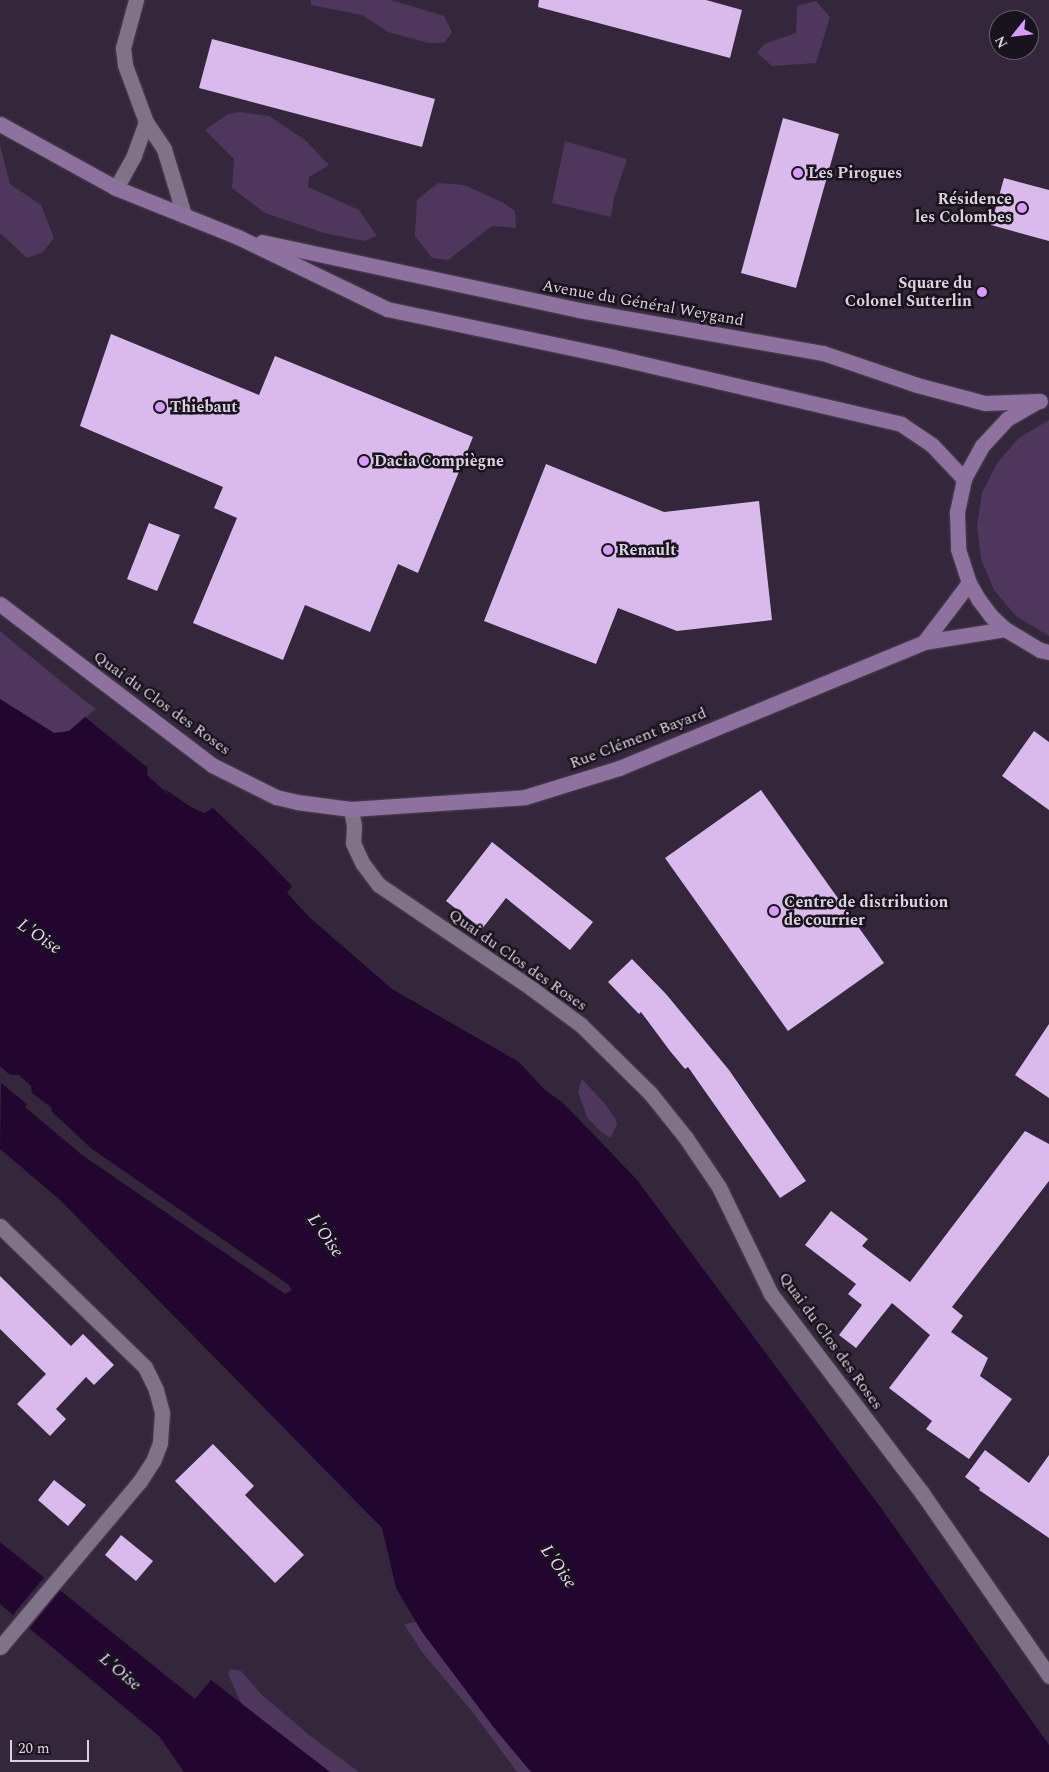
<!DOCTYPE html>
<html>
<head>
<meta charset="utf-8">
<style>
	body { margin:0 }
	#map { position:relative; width:1049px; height:1772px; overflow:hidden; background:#34273b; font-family:Spectral,serif }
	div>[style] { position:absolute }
	.green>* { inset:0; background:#4f365c }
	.water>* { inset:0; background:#22062f }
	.pier>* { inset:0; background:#34273b }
	.building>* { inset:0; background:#dab9ed }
	.roads { filter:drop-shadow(0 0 1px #4d4253) drop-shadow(0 0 1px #4d4253) }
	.street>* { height:15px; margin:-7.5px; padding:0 7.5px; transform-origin:7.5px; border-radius:7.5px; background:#807288 }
	.secondary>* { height:15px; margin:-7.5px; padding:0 7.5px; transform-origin:7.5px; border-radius:7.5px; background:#8f71a0 }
	.dots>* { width:14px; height:14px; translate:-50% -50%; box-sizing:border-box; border:2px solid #18131c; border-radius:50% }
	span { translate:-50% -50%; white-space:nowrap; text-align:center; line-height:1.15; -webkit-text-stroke:5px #18131c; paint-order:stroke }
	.poi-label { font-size:16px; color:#dad2de; font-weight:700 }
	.left { translate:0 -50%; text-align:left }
	.right { translate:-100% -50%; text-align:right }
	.street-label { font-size:16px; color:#dad2de }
	.water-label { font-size:18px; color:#ebd9f6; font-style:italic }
	.north { position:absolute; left:989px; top:10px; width:50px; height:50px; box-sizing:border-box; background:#18131c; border:1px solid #665f6a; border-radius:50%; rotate:241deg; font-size:14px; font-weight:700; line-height:20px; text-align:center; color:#dad2de }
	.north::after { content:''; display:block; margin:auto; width:18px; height:22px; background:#d79bf9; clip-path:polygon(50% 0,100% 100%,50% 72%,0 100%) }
	.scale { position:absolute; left:10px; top:1740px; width:79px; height:22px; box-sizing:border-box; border:2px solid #dad2de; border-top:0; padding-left:6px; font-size:15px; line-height:18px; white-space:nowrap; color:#dad2de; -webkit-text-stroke:4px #18131c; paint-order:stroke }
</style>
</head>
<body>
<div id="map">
	<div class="green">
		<div style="clip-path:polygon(311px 0,391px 0,444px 16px,452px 32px,444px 43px,428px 43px,388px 32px,362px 15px,311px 5px)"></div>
		<div style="clip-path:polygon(816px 1px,830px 17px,816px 63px,772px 66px,757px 53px,764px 44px,796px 33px,797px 6px)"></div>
		<div style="clip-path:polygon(239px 112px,269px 116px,305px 140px,329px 165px,309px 177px,308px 187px,359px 210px,377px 236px,364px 241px,324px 233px,265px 213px,232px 188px,234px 159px,205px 130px,228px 114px)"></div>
		<div style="clip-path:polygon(565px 141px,627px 159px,614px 198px,611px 217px,552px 203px)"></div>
		<div style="clip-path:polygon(0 145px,10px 184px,41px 205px,54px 238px,42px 253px,27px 258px,0 233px)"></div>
		<div style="clip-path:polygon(438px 183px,464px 185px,502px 202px,515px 211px,516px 228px,492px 226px,448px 260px,432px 258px,415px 236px,417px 200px)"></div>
		<div style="clip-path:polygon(1049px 420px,1049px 636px,1016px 616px,994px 590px,981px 559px,977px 526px,982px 493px,997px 463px,1019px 438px)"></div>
		<div style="clip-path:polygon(0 631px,75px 693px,96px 709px,69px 732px,54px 733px,9px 705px,0 707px)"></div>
		<div style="clip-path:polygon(582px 1079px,605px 1104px,616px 1120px,617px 1125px,610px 1138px,600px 1131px,587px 1117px,578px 1092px)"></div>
		<div style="clip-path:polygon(424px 1621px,540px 1772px,517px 1772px,474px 1714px,422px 1652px,404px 1624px)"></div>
		<div style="clip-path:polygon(230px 1669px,241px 1671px,261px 1694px,309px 1735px,359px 1772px,322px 1772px,243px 1707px,228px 1674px)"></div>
	</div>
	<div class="water">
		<div style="clip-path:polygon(0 699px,54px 733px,69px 731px,85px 717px,148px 768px,147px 775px,171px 797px,163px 788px,191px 807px,204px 813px,213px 808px,261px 854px,292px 886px,287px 893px,308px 916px,392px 989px,519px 1062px,545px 1090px,563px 1103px,599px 1140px,637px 1180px,881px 1508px,1049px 1745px,1049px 1772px,531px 1772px,495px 1729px,422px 1632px,396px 1588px,382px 1528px,59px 1199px,0 1149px,1px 1083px,27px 1104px,25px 1107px,82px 1155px,285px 1294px,292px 1290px,289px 1285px,92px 1149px,51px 1111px,52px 1108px,32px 1093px,31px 1086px,19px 1075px,10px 1075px,0 1066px)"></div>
		<div style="clip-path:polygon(0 1542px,195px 1699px,211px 1680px,330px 1772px,184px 1772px,159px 1736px,0 1604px)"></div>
	</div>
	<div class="pier">
		<div style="clip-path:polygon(45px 1576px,61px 1589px,28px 1630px,11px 1617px)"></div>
	</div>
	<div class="building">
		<div style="clip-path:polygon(539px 0,706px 0,742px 10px,730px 58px,538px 7px)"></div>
		<div style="clip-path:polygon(212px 39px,435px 99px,422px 147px,199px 88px)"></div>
		<div style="clip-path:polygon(783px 118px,839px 134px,796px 288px,741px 273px)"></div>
		<div style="clip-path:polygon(1004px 178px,1049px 190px,1049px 241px,991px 225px)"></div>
		<div style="clip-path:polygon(111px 334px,259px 395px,275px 356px,473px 437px,418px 573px,398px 564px,370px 632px,305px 605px,283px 660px,193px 623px,237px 518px,214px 508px,223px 487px,80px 426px)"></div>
		<div style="clip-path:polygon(546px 464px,664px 512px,759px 501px,772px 620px,677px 631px,618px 608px,596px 664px,484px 621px)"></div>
		<div style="clip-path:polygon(149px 523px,180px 535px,157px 591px,127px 579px)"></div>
		<div style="clip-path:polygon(1034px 731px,1049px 742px,1049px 810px,1002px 776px)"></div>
		<div style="clip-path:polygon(761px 790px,884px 963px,788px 1031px,665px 858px)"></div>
		<div style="clip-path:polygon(492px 842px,593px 922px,570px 950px,506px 898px,482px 929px,446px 901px)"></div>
		<div style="clip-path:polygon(632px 959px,666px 994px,729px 1070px,806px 1181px,780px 1198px,688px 1067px,685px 1069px,670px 1051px,641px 1012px,639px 1014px,608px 982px)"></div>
		<div style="clip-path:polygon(1049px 1024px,1049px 1098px,1015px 1075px)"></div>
		<div style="clip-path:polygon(1025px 1131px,1049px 1144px,1049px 1181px,952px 1307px,963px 1316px,951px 1332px,988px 1358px,980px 1376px,1012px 1399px,969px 1459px,926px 1429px,932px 1421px,889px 1388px,930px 1335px,892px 1303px,856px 1348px,839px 1335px,862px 1305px,848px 1294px,856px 1284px,805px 1245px,831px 1211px,868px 1239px,862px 1246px,910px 1282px)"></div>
		<div style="clip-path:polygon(0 1276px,71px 1346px,83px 1334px,114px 1365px,94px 1385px,86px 1377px,56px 1409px,66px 1419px,50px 1436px,17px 1404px,46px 1374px,0 1329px)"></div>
		<div style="clip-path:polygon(213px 1444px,254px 1486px,245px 1495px,304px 1555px,275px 1583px,175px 1481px)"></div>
		<div style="clip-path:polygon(985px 1450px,1029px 1483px,1049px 1455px,1049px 1538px,979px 1490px,980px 1488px,965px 1477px)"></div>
		<div style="clip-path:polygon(54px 1480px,86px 1505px,68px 1526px,38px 1500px)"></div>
		<div style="clip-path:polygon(121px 1535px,153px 1561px,136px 1581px,105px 1555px)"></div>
	</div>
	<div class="roads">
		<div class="street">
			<div style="left:136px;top:0;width:50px;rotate:105.2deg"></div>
			<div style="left:123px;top:48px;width:17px;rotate:83deg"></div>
			<div style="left:125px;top:65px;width:61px;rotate:69.8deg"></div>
			<div style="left:116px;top:188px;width:38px;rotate:-61deg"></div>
			<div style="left:134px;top:155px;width:35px;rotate:-70deg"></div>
			<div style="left:146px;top:122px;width:32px;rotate:56deg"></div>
			<div style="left:164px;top:149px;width:69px;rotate:73.1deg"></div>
			<div style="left:351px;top:809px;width:17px;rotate:80deg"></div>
			<div style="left:354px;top:826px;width:17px;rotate:93deg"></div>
			<div style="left:353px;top:843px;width:23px;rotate:65deg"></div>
			<div style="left:363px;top:864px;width:26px;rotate:53deg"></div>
			<div style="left:379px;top:885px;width:184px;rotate:34.1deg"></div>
			<div style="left:531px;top:988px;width:62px;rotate:36.5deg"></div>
			<div style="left:581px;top:1025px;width:97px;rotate:44.6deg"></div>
			<div style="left:650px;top:1093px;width:58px;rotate:51.3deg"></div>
			<div style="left:686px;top:1138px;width:59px;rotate:56deg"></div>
			<div style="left:719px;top:1187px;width:119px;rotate:64.1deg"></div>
			<div style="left:771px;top:1294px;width:250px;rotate:52.8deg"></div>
			<div style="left:922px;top:1493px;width:223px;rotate:55.2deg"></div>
			<div style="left:0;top:1226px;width:202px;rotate:44.2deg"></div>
			<div style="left:145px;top:1367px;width:25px;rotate:64deg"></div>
			<div style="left:156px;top:1390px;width:24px;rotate:75deg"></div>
			<div style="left:162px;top:1413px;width:30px;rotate:94deg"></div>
			<div style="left:160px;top:1443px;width:19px;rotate:111deg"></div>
			<div style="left:153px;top:1461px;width:24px;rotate:123deg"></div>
			<div style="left:140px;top:1481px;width:217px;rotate:130.1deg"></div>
		</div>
		<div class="secondary">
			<div style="left:0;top:124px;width:132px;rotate:28.9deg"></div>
			<div style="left:116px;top:188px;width:131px;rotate:21.9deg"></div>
			<div style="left:238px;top:237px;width:165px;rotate:25.8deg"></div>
			<div style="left:387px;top:309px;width:232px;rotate:11.9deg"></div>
			<div style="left:614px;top:357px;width:295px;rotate:13.1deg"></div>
			<div style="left:901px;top:424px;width:37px;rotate:34deg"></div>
			<div style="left:932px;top:445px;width:47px;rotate:46.7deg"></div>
			<div style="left:262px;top:242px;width:324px;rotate:12.1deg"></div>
			<div style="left:579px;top:310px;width:248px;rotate:10deg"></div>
			<div style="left:823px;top:353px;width:99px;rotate:18.8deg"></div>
			<div style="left:917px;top:385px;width:70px;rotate:14.8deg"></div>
			<div style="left:985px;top:403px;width:55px;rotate:-2.1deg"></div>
			<div style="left:1038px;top:401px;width:36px;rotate:150deg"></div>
			<div style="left:1007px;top:419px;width:37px;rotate:133deg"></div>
			<div style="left:982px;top:446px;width:38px;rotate:119deg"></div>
			<div style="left:964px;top:479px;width:35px;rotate:102deg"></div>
			<div style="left:957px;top:513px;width:36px;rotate:88deg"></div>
			<div style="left:958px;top:549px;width:36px;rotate:72deg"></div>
			<div style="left:969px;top:583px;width:20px;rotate:60deg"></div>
			<div style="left:979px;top:600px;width:20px;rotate:53deg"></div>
			<div style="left:991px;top:616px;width:19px;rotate:43deg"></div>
			<div style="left:1005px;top:629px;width:41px;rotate:31deg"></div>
			<div style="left:1040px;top:650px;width:9px;rotate:13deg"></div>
			<div style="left:0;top:604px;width:266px;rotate:37.2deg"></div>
			<div style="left:212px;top:765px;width:72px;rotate:26.6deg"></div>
			<div style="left:276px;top:797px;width:22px;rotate:13deg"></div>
			<div style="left:297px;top:802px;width:54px;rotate:7.4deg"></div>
			<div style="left:351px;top:809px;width:174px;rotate:-3.9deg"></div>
			<div style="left:525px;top:797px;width:98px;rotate:-17.1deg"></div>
			<div style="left:619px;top:768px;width:330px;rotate:-22.4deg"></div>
			<div style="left:924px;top:642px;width:82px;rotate:-9.1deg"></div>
			<div style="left:924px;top:642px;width:74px;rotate:-52.7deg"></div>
		</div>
	</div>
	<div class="dots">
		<div style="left:798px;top:173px;background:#d79bf9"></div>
		<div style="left:1022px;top:208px;background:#d79bf9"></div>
		<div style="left:982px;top:292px;background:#d79bf9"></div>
		<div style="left:160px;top:407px;background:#d79bf9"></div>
		<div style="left:364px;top:461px;background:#d79bf9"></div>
		<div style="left:608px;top:550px;background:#d79bf9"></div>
		<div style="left:774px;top:911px;background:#d79bf9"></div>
	</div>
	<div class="poi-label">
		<span class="left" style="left:808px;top:173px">Les Pirogues</span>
		<span class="right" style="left:1012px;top:208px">Résidence<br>les Colombes</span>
		<span class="right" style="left:972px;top:292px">Square du<br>Colonel Sutterlin</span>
		<span class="left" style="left:170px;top:407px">Thiebaut</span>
		<span class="left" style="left:374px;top:461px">Dacia Compiègne</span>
		<span class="left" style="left:618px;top:550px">Renault</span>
		<span class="left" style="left:784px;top:911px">Centre de distribution<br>de courrier</span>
	</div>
	<div class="street-label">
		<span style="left:643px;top:303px;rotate:10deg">Avenue du Général Weygand</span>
		<span style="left:162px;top:703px;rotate:36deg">Quai du Clos des Roses</span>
		<span style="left:638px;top:738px;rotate:-21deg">Rue Clément Bayard</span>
		<span style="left:518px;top:960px;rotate:35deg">Quai du Clos des Roses</span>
		<span style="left:831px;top:1341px;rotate:54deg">Quai du Clos des Roses</span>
	</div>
	<div class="water-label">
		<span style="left:39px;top:937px;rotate:34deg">L'Oise</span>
		<span style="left:325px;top:1236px;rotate:55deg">L'Oise</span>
		<span style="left:558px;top:1567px;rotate:55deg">L'Oise</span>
		<span style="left:120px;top:1672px;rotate:40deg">L'Oise</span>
	</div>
	<div class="north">N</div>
	<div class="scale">20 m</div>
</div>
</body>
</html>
